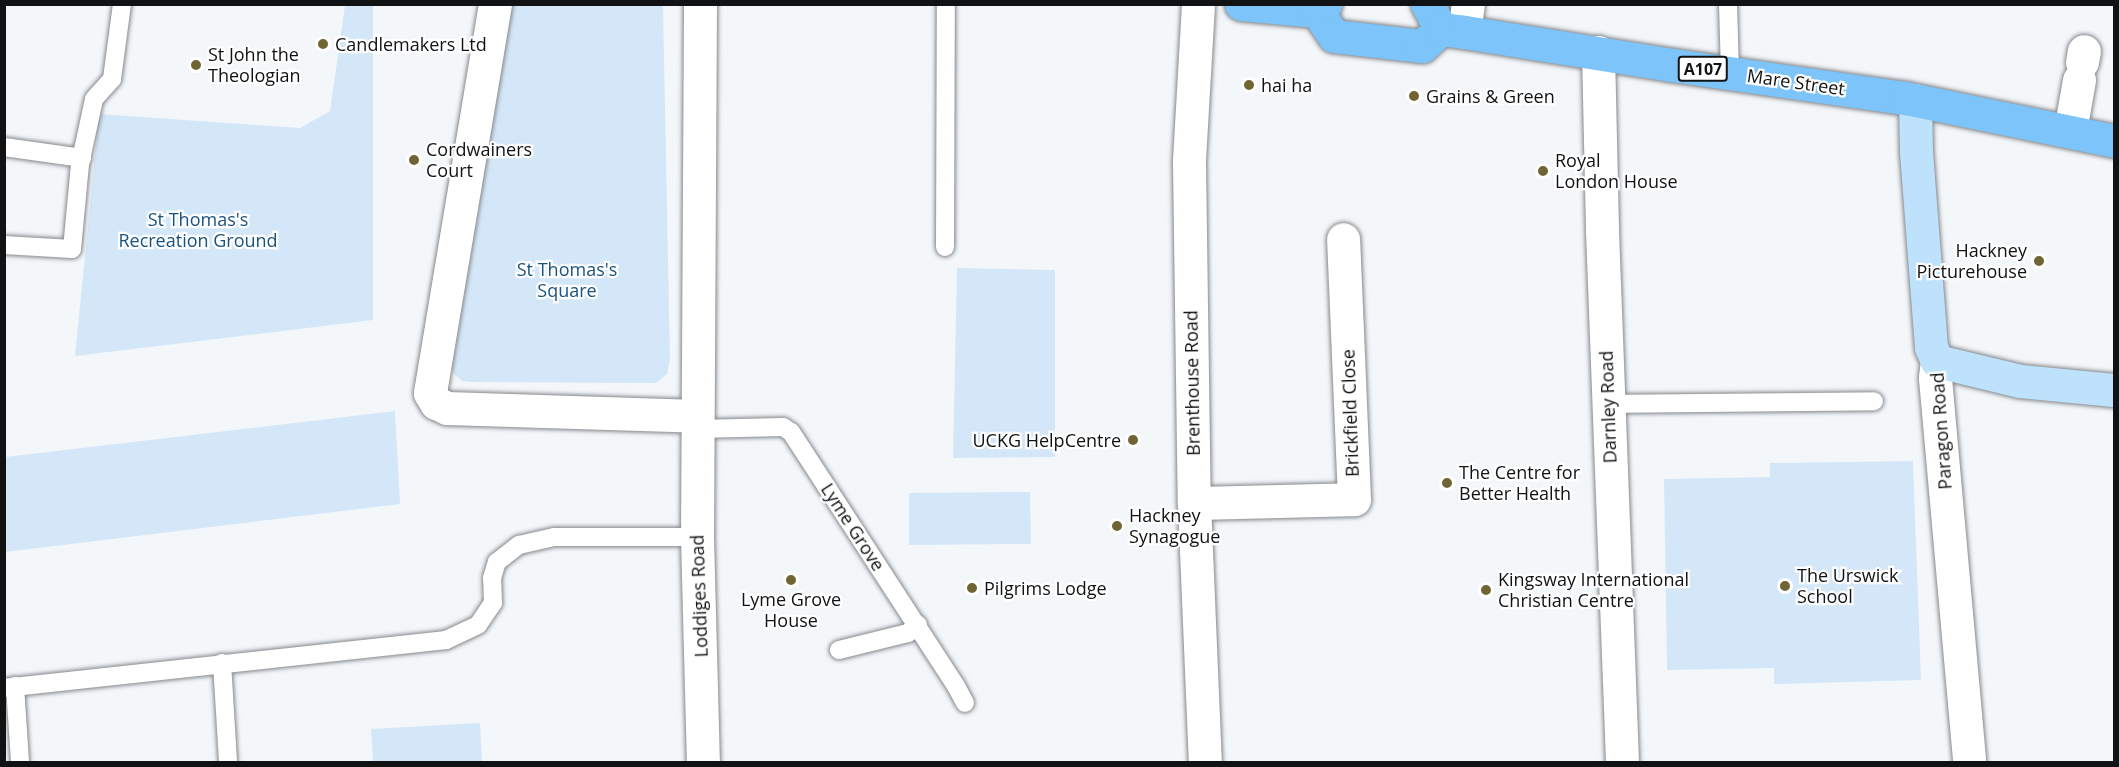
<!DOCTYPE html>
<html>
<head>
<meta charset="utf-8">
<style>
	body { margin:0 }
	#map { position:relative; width:2119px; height:767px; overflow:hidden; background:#f4f7fa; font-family:"Open Sans",sans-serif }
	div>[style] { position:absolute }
	.green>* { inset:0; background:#d4e7f9 }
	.roads { filter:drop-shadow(0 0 2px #86898c) drop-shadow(0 0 2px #86898c) }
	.service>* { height:18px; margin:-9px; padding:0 9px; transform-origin:9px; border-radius:9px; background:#fff }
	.minor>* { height:33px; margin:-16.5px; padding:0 16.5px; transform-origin:16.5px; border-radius:16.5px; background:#fff }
	.secondary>* { height:33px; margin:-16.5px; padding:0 16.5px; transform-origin:16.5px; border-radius:16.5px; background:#bee2fc }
	.primary>* { height:33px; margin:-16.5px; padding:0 16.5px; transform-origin:16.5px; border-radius:16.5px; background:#7cc4f9 }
	.dots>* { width:16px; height:16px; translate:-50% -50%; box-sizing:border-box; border:3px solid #fff; border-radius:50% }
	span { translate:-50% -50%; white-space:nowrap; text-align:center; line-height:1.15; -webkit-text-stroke:4.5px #fff; paint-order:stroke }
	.shield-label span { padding:2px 4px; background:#fff; border:2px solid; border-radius:4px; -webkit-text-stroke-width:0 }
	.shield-label { font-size:16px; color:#111213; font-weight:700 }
	.poi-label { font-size:18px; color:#111213 }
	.left { translate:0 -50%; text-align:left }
	.right { translate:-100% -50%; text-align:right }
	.street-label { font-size:18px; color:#111213 }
	.park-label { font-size:18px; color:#1a527f }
	.frame { position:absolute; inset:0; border:6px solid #111213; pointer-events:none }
</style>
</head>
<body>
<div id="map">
	<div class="green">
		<div style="clip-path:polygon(345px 5px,373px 5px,373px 320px,75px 356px,99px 114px,300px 128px,330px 111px)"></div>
		<div style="clip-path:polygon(511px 5px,663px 5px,670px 360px,667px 374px,656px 383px,472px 382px,462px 381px,453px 373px,451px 366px)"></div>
		<div style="clip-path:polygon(957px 268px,1055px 270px,1055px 457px,953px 458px)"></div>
		<div style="clip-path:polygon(395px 411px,400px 504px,5px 552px,5px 457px)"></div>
		<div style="clip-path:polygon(1913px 461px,1921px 680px,1774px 684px,1774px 668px,1667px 670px,1664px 479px,1770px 477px,1770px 463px)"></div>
		<div style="clip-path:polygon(1030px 492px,1031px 544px,909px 545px,909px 493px)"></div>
		<div style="clip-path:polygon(480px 723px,482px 762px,373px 762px,371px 729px)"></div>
	</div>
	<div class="roads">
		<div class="service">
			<div style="left:1728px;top:4px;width:69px;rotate:88.3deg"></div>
			<div style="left:4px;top:147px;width:79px;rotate:8deg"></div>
			<div style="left:4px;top:245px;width:68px;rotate:3.4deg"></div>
			<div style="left:72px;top:249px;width:85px;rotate:-84.6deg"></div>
			<div style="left:80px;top:164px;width:66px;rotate:-77.8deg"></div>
			<div style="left:94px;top:99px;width:27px;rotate:-48deg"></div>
			<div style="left:112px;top:79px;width:76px;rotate:-82.4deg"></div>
			<div style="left:945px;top:247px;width:243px;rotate:-89.8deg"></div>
			<div style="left:1609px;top:404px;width:265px;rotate:-0.6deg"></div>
			<div style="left:697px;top:429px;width:86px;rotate:-1.3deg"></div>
			<div style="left:783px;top:427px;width:9px;rotate:32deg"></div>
			<div style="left:791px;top:432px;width:303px;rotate:57deg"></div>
			<div style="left:956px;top:686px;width:19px;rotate:62deg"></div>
			<div style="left:839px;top:650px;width:71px;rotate:-13.8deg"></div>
			<div style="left:908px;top:633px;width:13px;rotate:-39deg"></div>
			<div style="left:222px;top:663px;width:99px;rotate:86.5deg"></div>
			<div style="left:15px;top:686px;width:76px;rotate:86.2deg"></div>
			<div style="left:4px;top:688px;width:445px;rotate:-6.2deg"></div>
			<div style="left:446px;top:640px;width:35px;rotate:-25deg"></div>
			<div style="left:478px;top:625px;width:27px;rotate:-56deg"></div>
			<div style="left:493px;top:603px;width:25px;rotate:-92deg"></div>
			<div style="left:492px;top:578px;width:17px;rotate:-73deg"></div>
			<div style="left:497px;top:562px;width:28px;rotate:-38deg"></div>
			<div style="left:519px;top:545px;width:36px;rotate:-13deg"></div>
			<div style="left:554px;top:537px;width:143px"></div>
		</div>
		<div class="minor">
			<div style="left:495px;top:4px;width:394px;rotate:99.5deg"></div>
			<div style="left:430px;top:393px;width:12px;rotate:59deg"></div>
			<div style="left:436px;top:403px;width:12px;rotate:24deg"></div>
			<div style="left:447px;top:408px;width:250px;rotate:1.8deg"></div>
			<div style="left:700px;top:4px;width:533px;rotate:90.32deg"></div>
			<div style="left:697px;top:537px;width:225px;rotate:88.5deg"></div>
			<div style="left:1198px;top:4px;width:158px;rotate:93.3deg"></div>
			<div style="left:1189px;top:162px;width:341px;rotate:89.2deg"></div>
			<div style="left:1194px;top:503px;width:259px;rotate:87.6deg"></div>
			<div style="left:1464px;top:32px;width:28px;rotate:-82deg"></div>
			<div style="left:1598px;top:52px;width:179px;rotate:88.7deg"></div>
			<div style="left:1602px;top:231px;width:531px;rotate:87.84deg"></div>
			<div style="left:2082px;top:62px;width:11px;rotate:-80deg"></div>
			<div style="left:2070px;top:131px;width:52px;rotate:-80deg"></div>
			<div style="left:1937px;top:361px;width:17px;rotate:97deg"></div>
			<div style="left:1935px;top:378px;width:386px;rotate:84.9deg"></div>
			<div style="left:1194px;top:503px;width:160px;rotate:-1.4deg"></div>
			<div style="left:1354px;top:499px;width:260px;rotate:-92.4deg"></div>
		</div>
		<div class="secondary">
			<div style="left:1915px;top:100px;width:52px;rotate:88.9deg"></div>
			<div style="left:1916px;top:152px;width:196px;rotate:85.6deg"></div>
			<div style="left:1931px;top:347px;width:15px;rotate:67deg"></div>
			<div style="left:1937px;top:361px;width:85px;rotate:13.5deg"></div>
			<div style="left:2020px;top:381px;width:94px;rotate:5.5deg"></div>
		</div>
		<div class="primary">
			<div style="left:1241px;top:4px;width:76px;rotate:5.3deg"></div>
			<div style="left:1317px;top:11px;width:11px;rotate:-41deg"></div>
			<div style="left:1427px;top:4px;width:29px;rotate:61deg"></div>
			<div style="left:1317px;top:11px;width:30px;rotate:56deg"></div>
			<div style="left:1334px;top:36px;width:89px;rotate:6.5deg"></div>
			<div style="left:1422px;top:46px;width:25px;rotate:-42deg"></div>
			<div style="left:1441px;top:29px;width:23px;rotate:7deg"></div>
			<div style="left:1464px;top:32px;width:211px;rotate:9deg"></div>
			<div style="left:1672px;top:65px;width:235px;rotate:8.1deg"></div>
			<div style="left:1905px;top:98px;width:213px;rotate:11.6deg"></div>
		</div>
	</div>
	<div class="dots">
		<div style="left:323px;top:44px;background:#706532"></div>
		<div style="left:196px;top:65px;background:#706532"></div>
		<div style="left:1249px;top:85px;background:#706532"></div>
		<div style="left:1414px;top:96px;background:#706532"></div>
		<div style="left:414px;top:160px;background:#706532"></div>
		<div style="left:1543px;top:171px;background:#706532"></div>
		<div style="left:2039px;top:261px;background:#706532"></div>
		<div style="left:1133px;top:440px;background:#706532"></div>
		<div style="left:1447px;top:483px;background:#706532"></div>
		<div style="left:1117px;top:526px;background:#706532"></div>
		<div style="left:791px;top:580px;background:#706532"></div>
		<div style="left:1785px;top:586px;background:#706532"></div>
		<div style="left:972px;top:588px;background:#706532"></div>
		<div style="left:1486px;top:590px;background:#706532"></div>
	</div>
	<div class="shield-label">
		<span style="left:1703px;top:69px">A107</span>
	</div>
	<div class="poi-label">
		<span class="left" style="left:335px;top:44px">Candlemakers Ltd</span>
		<span class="left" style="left:208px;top:65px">St John the<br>Theologian</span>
		<span class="left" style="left:1261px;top:85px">hai ha</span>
		<span class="left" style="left:1426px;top:96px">Grains &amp; Green</span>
		<span class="left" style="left:426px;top:160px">Cordwainers<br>Court</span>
		<span class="left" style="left:1555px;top:171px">Royal<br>London House</span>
		<span class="right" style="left:2027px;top:261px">Hackney<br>Picturehouse</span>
		<span class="right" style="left:1121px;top:440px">UCKG HelpCentre</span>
		<span class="left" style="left:1459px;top:483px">The Centre for<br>Better Health</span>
		<span class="left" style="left:1129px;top:526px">Hackney<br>Synagogue</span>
		<span class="left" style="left:1797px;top:586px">The Urswick<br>School</span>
		<span class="left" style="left:1498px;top:590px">Kingsway International<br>Christian Centre</span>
		<span class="left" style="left:984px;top:588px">Pilgrims Lodge</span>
		<span style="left:791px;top:610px">Lyme Grove<br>House</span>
	</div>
	<div class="street-label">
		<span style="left:1796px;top:82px;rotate:8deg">Mare Street</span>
		<span style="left:1192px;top:383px;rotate:-91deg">Brenthouse Road</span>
		<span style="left:1608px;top:407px;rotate:-92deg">Darnley Road</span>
		<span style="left:1350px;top:413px;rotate:-92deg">Brickfield Close</span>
		<span style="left:1941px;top:431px;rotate:-94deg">Paragon Road</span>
		<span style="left:853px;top:527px;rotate:57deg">Lyme Grove</span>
		<span style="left:699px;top:596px;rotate:-92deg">Loddiges Road</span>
	</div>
	<div class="park-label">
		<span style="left:198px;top:230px">St Thomas's<br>Recreation Ground</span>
		<span style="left:567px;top:280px">St Thomas's<br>Square</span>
	</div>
	<div class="frame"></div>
</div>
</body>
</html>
